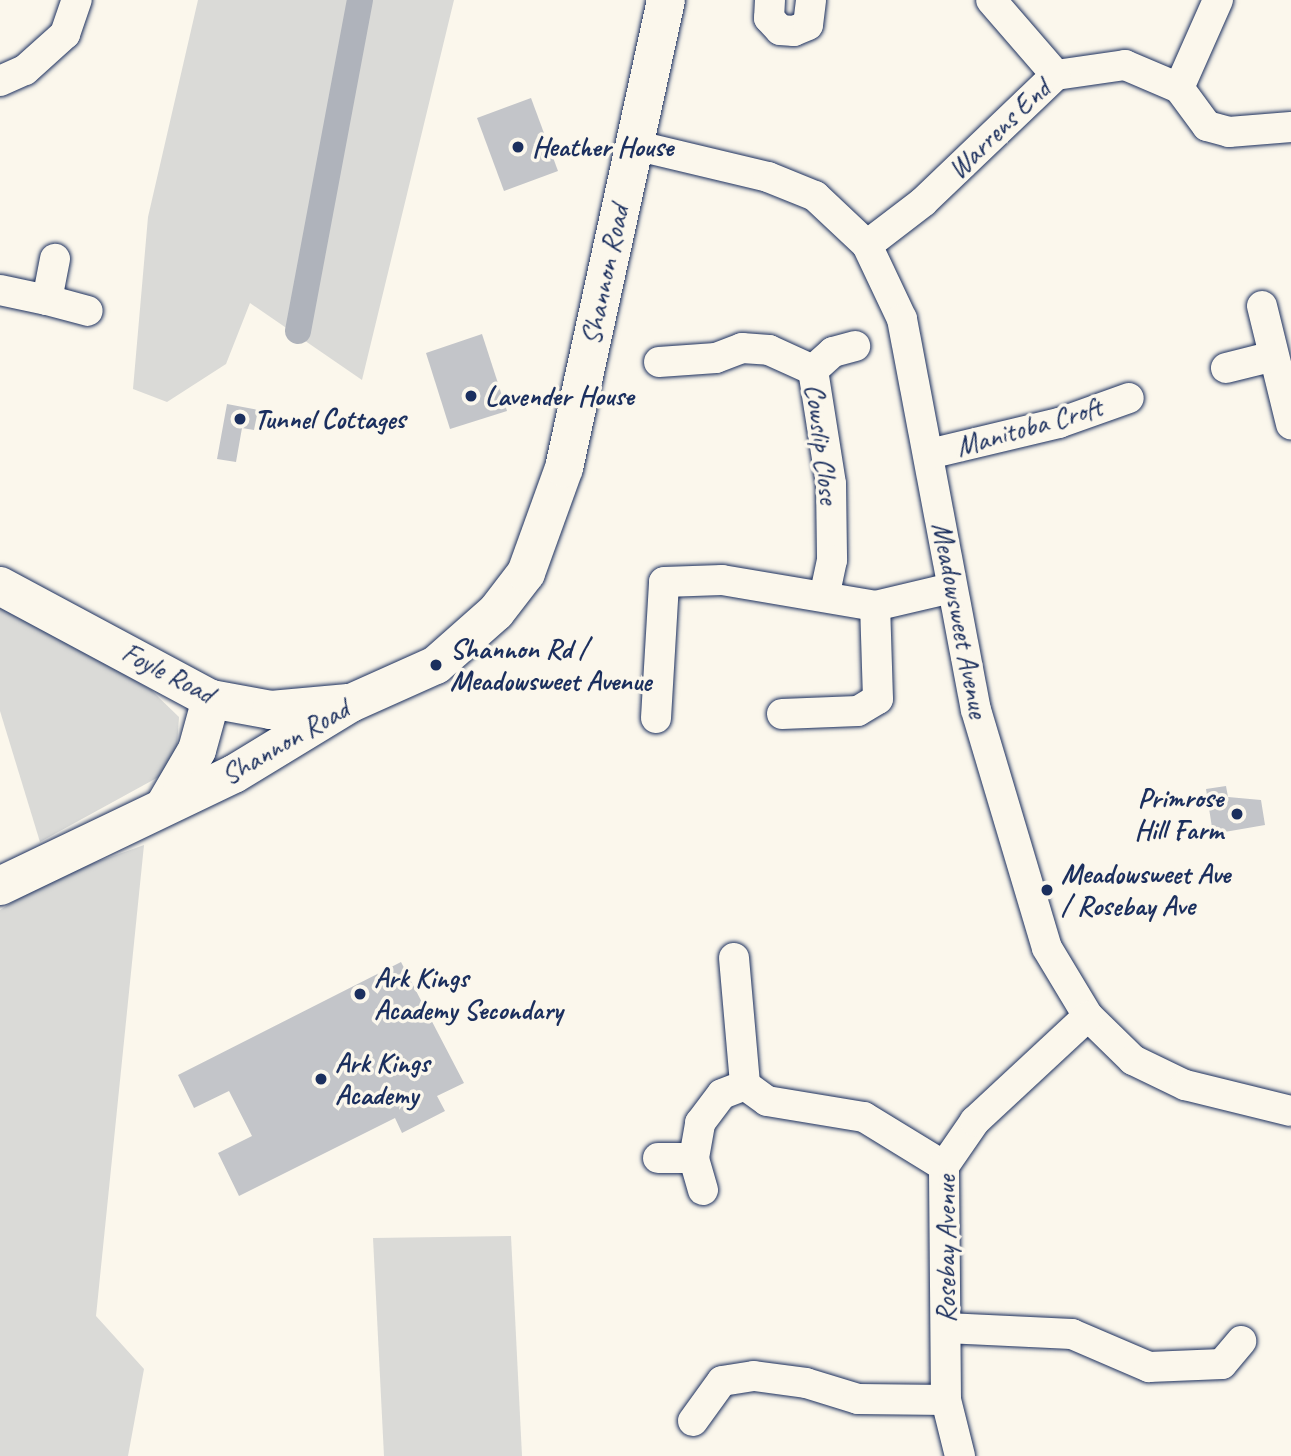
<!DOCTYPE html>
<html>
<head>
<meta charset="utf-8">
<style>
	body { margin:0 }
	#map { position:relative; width:1291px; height:1456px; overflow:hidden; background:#fbf7ec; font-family:Caveat,sans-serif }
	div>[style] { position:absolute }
	.green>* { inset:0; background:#dadad7 }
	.canal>* { height:26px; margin:-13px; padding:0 13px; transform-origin:13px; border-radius:13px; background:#afb3bb }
	.building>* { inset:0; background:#c3c5c9 }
	.roads { filter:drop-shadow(0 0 2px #1b2f5e) drop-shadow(0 0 2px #1b2f5e) }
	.street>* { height:30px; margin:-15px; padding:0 15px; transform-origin:15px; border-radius:15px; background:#fbf7ec }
	.secondary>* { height:38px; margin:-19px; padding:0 19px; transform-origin:19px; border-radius:19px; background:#fbf7ec }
	.dots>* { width:19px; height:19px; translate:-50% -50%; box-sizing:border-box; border:4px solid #fbf7ec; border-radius:50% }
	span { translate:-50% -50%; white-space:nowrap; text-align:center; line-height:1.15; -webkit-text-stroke:7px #fbf7ec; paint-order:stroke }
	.street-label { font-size:28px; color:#1b2f5e }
	.poi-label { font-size:28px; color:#1b2f5e; font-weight:700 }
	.left { translate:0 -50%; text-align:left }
	.right { translate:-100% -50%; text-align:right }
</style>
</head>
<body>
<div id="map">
	<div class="green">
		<div style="clip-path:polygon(198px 0,454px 0,362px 380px,250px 303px,226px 364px,167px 402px,133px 389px,148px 217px)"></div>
		<div style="clip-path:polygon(0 602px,150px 689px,179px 717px,177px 746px,164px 774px,40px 842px,0 711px)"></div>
		<div style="clip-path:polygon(144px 845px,96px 1316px,144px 1369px,128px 1456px,0 1456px,0 910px,52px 878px)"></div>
		<div style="clip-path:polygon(511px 1236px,522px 1456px,384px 1456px,373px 1238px)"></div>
	</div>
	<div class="canal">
		<div style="left:298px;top:331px;width:337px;rotate:-79.4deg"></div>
	</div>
	<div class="building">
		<div style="clip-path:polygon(531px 98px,558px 171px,504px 191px,477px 118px)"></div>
		<div style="clip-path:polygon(482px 334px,507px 411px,450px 429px,426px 353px)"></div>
		<div style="clip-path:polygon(227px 404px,258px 410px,254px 430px,242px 428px,236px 462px,217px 459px)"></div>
		<div style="clip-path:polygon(1226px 786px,1228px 797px,1261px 800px,1265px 825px,1213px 834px,1206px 789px)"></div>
		<div style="clip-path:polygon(401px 962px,464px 1083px,437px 1096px,445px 1111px,402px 1133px,395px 1118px,239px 1196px,218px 1153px,252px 1136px,229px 1091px,194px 1108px,178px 1075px)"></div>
	</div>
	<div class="roads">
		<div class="street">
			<div style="left:770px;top:0;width:18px;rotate:93deg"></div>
			<div style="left:769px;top:18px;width:16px;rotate:47deg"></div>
			<div style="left:780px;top:30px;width:14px;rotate:4deg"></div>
			<div style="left:794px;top:31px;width:15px;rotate:-23deg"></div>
			<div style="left:808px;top:25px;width:25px;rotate:-83deg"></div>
			<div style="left:1056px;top:75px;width:70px;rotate:-8.2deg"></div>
			<div style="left:1125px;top:65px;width:59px;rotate:23.1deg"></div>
			<div style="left:1179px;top:88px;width:47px;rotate:53.6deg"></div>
			<div style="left:1207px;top:126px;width:23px;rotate:15deg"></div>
			<div style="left:1229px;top:132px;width:62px;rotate:-4.6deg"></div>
			<div style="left:0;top:81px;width:27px;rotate:-24deg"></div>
			<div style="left:25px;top:70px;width:54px;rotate:-42deg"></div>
			<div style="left:65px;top:34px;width:36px;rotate:-71deg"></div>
			<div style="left:1179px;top:88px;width:96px;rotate:-66.1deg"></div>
			<div style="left:634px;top:145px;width:138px;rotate:13.4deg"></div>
			<div style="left:768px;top:177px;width:51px;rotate:22deg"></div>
			<div style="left:815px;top:196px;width:71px;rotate:43.3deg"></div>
			<div style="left:867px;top:245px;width:82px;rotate:64.7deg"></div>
			<div style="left:902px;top:319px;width:398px;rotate:79.3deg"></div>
			<div style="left:976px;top:710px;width:248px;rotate:73.4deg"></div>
			<div style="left:1047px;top:948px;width:79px;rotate:58.9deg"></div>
			<div style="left:1088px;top:1016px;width:63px;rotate:44.4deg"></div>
			<div style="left:1133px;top:1060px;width:58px;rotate:25.7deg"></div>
			<div style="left:1185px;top:1085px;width:109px;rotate:13.8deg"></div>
			<div style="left:867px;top:245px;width:71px;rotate:-37.5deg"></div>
			<div style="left:923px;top:202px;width:184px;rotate:-43.7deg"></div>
			<div style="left:1056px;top:75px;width:99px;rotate:-130.9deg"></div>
			<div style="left:0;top:290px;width:48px;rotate:12deg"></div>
			<div style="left:47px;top:300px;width:42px;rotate:-79deg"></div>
			<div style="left:47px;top:300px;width:42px;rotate:15deg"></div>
			<div style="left:1262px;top:306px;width:122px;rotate:76.2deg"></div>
			<div style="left:659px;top:362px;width:57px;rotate:-4deg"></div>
			<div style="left:716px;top:358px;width:28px;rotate:-21deg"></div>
			<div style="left:742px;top:348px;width:27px;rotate:4deg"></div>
			<div style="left:769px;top:350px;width:48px;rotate:24.4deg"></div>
			<div style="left:813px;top:370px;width:115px;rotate:81deg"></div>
			<div style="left:831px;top:484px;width:76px;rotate:89.2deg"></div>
			<div style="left:832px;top:560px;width:35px;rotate:102deg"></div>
			<div style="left:1226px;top:368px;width:49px;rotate:-14deg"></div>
			<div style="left:813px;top:370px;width:27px;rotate:-42deg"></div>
			<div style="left:833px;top:352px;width:23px;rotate:-15deg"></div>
			<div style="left:929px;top:454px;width:134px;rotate:-13.4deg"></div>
			<div style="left:1059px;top:423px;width:74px;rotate:-19.7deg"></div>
			<div style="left:782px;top:714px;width:76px;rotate:-2.3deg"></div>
			<div style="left:858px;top:711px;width:23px;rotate:-31deg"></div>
			<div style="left:878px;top:699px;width:93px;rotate:-91.8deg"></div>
			<div style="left:656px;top:718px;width:136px;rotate:-86.6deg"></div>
			<div style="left:664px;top:582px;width:58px;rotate:-2deg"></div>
			<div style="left:722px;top:580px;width:155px;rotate:9.6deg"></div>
			<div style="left:875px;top:606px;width:79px;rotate:-13.2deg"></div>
			<div style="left:734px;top:958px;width:127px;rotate:85deg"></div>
			<div style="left:745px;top:1085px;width:27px;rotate:36deg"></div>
			<div style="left:767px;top:1101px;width:98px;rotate:9.4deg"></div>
			<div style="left:864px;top:1117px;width:94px;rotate:31.5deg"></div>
			<div style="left:658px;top:1158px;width:36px"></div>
			<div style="left:703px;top:1190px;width:33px;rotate:-106deg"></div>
			<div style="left:694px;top:1158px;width:36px;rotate:-80deg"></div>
			<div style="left:700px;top:1123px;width:36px;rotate:-53deg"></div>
			<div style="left:722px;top:1094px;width:25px;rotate:-21deg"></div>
			<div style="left:946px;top:1328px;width:126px;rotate:2.7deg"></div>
			<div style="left:1072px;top:1334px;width:84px;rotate:23.2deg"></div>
			<div style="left:1149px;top:1367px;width:73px;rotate:-2.4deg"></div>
			<div style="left:1222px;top:1364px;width:30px;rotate:-50deg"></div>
			<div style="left:693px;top:1421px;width:49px;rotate:-54.1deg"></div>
			<div style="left:722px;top:1381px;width:32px;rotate:-9deg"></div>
			<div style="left:754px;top:1376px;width:52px;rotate:7.7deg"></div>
			<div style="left:806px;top:1383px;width:54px;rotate:17.1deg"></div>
			<div style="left:858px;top:1399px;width:88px;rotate:0.7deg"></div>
			<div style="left:960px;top:1456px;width:58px;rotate:-104deg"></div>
			<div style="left:946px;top:1400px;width:234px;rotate:-90.5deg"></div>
			<div style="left:944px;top:1166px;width:55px;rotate:-55.4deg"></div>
			<div style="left:975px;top:1121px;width:154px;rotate:-42.9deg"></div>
		</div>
		<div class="secondary">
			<div style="left:0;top:586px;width:239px;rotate:28.2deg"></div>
			<div style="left:211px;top:699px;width:61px;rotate:10.4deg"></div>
			<div style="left:271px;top:710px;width:75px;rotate:-5.3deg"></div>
			<div style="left:166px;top:803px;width:61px;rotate:-59.7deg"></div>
			<div style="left:197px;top:750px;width:53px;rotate:-74.6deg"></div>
			<div style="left:0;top:886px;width:259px;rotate:-25.6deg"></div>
			<div style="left:234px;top:774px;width:137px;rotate:-31.3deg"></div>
			<div style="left:351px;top:703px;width:93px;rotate:-24.1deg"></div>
			<div style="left:436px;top:665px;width:80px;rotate:-41.5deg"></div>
			<div style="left:496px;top:612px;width:49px;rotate:-52.4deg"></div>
			<div style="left:526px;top:573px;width:112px;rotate:-70.1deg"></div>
			<div style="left:564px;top:468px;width:479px;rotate:-77.7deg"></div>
		</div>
	</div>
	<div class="dots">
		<div style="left:518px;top:147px;background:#1b2f5e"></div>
		<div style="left:471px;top:396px;background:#1b2f5e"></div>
		<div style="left:240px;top:419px;background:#1b2f5e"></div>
		<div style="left:436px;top:665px;background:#1b2f5e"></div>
		<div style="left:1237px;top:814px;background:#1b2f5e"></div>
		<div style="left:1047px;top:890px;background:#1b2f5e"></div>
		<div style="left:360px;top:994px;background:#1b2f5e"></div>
		<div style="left:321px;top:1079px;background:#1b2f5e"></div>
	</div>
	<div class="street-label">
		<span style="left:999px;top:129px;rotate:-44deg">Warrens End</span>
		<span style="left:605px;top:275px;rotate:-78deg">Shannon Road</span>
		<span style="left:1029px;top:427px;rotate:-16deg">Manitoba Croft</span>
		<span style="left:822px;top:444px;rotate:83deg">Cowslip Close</span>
		<span style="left:960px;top:620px;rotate:79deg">Meadowsweet Avenue</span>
		<span style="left:168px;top:673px;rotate:27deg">Foyle Road</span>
		<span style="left:285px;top:742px;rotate:-30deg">Shannon Road</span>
		<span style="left:946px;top:1249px;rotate:-90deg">Rosebay Avenue</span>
	</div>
	<div class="poi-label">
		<span class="left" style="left:532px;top:147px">Heather House</span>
		<span class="left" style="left:485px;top:396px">Lavender House</span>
		<span class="left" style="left:254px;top:419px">Tunnel Cottages</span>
		<span class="left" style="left:450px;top:665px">Shannon Rd /<br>Meadowsweet Avenue</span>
		<span class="right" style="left:1223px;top:814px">Primrose<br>Hill Farm</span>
		<span class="left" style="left:1061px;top:890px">Meadowsweet Ave<br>/ Rosebay Ave</span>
		<span class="left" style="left:374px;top:994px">Ark Kings<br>Academy Secondary</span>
		<span class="left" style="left:335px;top:1079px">Ark Kings<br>Academy</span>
	</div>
</div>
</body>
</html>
